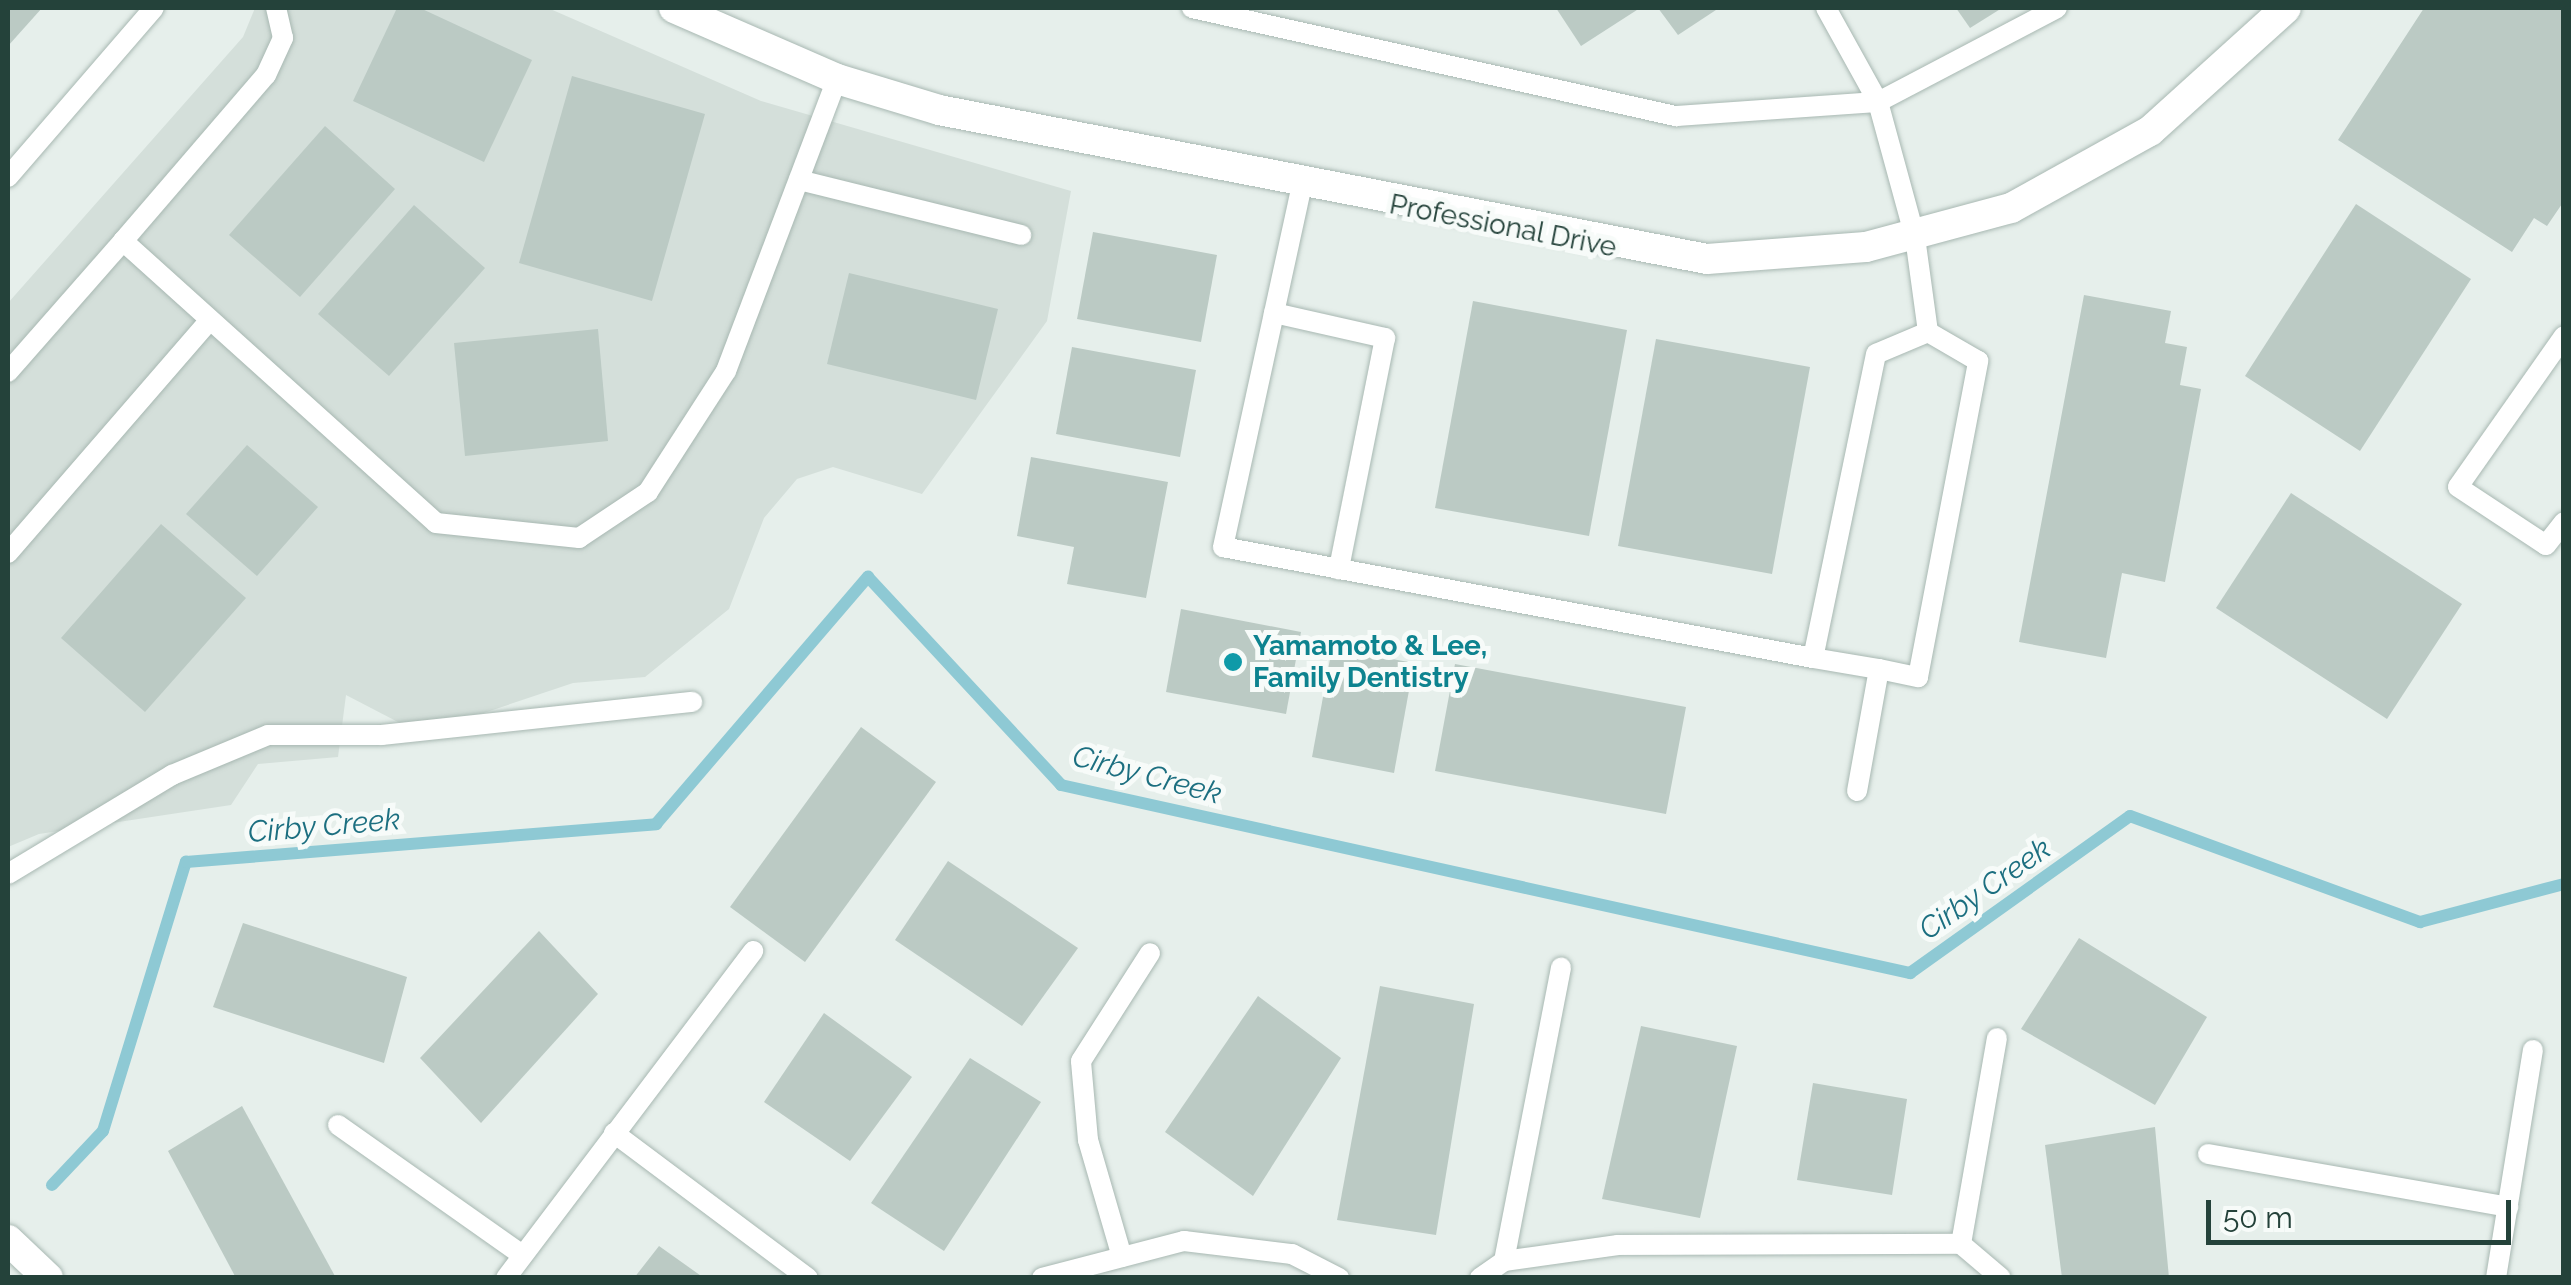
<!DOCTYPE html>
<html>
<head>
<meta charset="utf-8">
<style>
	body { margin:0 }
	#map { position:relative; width:2571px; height:1285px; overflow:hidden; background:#e6efeb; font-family:Raleway,sans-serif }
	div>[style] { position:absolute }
	.built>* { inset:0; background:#d4dfda }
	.stream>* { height:12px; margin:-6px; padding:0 6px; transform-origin:6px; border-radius:6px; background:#8ec9d4 }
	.building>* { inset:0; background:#bbcac4 }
	.roads { filter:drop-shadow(0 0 2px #a8b8b2) drop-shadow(0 0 2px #a8b8b2) }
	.service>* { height:20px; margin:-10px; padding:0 10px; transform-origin:10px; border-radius:10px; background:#fff }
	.tertiary>* { height:30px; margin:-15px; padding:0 15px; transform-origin:15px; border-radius:15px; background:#fff }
	.secondary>* { height:30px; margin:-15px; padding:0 15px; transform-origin:15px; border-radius:15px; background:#fff }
	.dots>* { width:28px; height:28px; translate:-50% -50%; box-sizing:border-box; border:5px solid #f7fbf9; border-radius:50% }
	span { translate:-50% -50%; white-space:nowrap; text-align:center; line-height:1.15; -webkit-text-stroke:10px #f7fbf9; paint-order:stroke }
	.street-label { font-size:28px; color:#24423a }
	.culture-label { font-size:28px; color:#0d838f; font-weight:700 }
	.left { translate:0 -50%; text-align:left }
	.water-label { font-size:30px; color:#1c6f80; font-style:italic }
	.frame { position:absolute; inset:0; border:10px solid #24423a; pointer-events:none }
	.scale { position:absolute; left:2206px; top:1200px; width:305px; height:45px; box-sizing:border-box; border:5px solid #24423a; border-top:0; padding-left:12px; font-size:30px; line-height:35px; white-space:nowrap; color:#24423a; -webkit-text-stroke:8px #f7fbf9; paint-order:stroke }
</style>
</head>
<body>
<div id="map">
	<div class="built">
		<div style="clip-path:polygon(255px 8px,548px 8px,761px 101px,1071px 191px,1047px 321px,922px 494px,833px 467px,797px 479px,764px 518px,729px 609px,645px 677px,573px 683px,421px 734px,346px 695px,338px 757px,258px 764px,231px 805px,39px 834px,8px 847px,8px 303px,243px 37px)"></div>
	</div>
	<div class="stream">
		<div style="left:52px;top:1185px;width:74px;rotate:-46.6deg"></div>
		<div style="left:103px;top:1131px;width:282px;rotate:-72.9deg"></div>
		<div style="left:186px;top:862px;width:472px;rotate:-4.6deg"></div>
		<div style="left:656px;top:824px;width:326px;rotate:-49.4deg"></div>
		<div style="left:868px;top:577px;width:284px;rotate:47.1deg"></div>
		<div style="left:1061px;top:785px;width:870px;rotate:12.49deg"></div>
		<div style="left:1910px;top:973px;width:270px;rotate:-35.5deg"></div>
		<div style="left:2130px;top:816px;width:309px;rotate:20.1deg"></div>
		<div style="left:2420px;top:922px;width:149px;rotate:-14.8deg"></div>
	</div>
	<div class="building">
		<div style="clip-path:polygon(8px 8px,42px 8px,8px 46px)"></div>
		<div style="clip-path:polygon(397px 8px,420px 8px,532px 60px,484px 162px,353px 101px)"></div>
		<div style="clip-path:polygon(1556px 8px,1640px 8px,1581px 46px)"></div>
		<div style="clip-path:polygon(1658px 8px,1719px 8px,1678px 35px)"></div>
		<div style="clip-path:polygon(1956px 8px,2002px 8px,1970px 28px)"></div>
		<div style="clip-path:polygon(2424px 8px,2564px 8px,2564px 201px,2547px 226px,2534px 218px,2512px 252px,2338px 140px)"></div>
		<div style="clip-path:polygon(572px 76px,705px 114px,652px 301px,519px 263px)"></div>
		<div style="clip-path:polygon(325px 126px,395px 189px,300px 297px,229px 235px)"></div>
		<div style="clip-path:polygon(2356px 204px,2471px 279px,2360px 451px,2245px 376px)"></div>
		<div style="clip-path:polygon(414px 205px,485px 268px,389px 376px,318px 314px)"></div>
		<div style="clip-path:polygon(1093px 232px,1217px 255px,1201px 342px,1077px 319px)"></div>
		<div style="clip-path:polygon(849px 273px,998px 309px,976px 400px,827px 364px)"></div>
		<div style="clip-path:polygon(2084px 295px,2171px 311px,2165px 343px,2187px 347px,2180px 385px,2201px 389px,2165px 582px,2122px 573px,2106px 658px,2019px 642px)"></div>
		<div style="clip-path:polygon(1473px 301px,1627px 330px,1589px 536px,1435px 508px)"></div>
		<div style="clip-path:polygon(598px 329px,608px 441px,465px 456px,454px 343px)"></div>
		<div style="clip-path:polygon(1656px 339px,1810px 367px,1772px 574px,1618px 546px)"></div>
		<div style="clip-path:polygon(1072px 347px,1196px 370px,1180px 457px,1056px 434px)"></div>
		<div style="clip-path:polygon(247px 445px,318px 507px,257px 576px,186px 514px)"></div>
		<div style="clip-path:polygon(1031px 457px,1168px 482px,1146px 598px,1067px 584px,1074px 547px,1017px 536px)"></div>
		<div style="clip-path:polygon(2291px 493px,2462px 604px,2387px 719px,2216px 608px)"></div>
		<div style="clip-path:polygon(161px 524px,246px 598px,145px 712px,61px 638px)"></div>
		<div style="clip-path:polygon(1181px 609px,1301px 632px,1286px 714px,1166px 692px)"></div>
		<div style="clip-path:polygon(1332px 648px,1414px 663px,1394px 773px,1312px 757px)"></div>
		<div style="clip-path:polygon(1455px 664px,1686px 707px,1666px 814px,1435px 771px)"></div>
		<div style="clip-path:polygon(861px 727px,936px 782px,805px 962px,730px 907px)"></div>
		<div style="clip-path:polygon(948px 861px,1078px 948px,1022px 1026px,895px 940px)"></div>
		<div style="clip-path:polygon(243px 923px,407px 977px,384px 1063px,213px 1007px)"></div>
		<div style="clip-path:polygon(539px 931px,598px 994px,481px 1123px,420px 1058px)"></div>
		<div style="clip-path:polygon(2079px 938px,2207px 1017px,2155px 1105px,2021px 1029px)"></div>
		<div style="clip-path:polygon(1380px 986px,1474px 1004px,1436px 1235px,1337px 1220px)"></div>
		<div style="clip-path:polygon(1258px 996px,1341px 1058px,1253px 1196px,1165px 1132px)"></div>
		<div style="clip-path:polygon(824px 1013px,912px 1077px,850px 1161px,764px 1102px)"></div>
		<div style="clip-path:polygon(1641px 1026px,1737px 1046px,1700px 1218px,1602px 1199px)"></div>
		<div style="clip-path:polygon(970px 1058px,1041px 1102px,944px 1251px,871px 1203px)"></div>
		<div style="clip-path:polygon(1813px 1083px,1907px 1099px,1892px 1195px,1797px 1180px)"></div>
		<div style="clip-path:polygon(242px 1106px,336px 1278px,236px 1278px,168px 1151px)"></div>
		<div style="clip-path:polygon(2155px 1127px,2169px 1278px,2062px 1278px,2045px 1145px)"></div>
		<div style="clip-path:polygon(659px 1246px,704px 1278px,634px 1278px)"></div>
	</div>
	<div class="roads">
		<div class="service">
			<div style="left:1192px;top:8px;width:496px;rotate:12.6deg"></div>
			<div style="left:1676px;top:116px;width:202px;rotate:-4deg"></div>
			<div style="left:1878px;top:102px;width:140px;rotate:74.7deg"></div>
			<div style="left:1915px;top:237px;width:96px;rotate:82.2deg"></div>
			<div style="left:1928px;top:332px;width:56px;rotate:157.1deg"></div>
			<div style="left:1876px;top:354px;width:310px;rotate:101.7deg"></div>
			<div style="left:1813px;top:658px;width:600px;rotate:-169.35deg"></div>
			<div style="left:1223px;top:547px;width:370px;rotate:-77.7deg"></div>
			<div style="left:1826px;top:8px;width:107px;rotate:61deg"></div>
			<div style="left:1878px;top:102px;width:202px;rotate:-27.7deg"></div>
			<div style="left:8px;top:177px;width:223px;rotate:-49.2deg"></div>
			<div style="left:799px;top:180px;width:229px;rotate:13.9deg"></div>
			<div style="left:123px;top:241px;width:219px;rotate:-49.3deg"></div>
			<div style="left:266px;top:75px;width:41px;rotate:-65.3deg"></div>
			<div style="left:283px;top:38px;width:31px;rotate:-103deg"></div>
			<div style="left:1274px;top:313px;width:114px;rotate:12.7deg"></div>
			<div style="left:1385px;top:338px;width:236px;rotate:101.3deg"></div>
			<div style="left:2564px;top:336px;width:184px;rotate:125.1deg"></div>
			<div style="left:2458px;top:487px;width:105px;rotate:33.4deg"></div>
			<div style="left:2546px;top:545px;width:29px;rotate:-52deg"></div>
			<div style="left:8px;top:372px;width:174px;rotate:-48.7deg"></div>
			<div style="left:123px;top:241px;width:421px;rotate:42deg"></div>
			<div style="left:436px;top:523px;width:144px;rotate:6deg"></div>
			<div style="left:579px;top:538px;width:83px;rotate:-33.7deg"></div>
			<div style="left:648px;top:492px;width:144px;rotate:-57.2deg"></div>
			<div style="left:726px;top:371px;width:312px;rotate:-69.2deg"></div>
			<div style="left:8px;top:553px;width:308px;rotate:-49.1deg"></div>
			<div style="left:1813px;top:658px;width:67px;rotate:9.5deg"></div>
			<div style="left:1879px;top:669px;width:124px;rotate:100.2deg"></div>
			<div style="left:1879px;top:669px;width:40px;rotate:12deg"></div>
			<div style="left:1918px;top:677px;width:322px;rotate:-79.2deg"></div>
			<div style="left:1978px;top:361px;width:58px;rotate:-149.9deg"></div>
			<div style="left:8px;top:874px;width:192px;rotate:-31.1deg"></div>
			<div style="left:172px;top:775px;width:104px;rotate:-22.6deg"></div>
			<div style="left:268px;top:735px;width:114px"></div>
			<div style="left:382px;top:735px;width:312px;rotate:-6.1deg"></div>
			<div style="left:338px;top:1125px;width:225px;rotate:35.2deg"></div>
			<div style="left:614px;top:1133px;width:242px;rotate:36.8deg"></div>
			<div style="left:2208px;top:1154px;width:305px;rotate:10deg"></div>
			<div style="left:1961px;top:1244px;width:209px;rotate:-80.1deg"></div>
			<div style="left:1122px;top:1257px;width:122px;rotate:-106.2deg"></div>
			<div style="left:1088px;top:1140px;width:79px;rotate:-95.1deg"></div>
			<div style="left:1081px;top:1061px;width:128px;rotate:-57.4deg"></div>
			<div style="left:1504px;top:1261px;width:299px;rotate:-79deg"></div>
			<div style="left:506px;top:1278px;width:410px;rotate:-52.9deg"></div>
			<div style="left:1042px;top:1278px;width:147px;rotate:-14.6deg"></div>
			<div style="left:1184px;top:1241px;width:109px;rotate:6.9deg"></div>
			<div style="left:1292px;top:1254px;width:53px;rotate:27.1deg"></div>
			<div style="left:1480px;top:1278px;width:29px;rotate:-35deg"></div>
			<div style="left:1504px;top:1261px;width:115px;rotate:-8deg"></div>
			<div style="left:1618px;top:1245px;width:343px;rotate:-0.2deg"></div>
			<div style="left:1961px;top:1244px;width:52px;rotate:40.4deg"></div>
			<div style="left:2496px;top:1278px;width:231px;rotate:-80.8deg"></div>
		</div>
		<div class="tertiary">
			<div style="left:674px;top:8px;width:178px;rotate:23.5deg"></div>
			<div style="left:837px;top:79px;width:107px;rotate:16.9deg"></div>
			<div style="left:939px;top:110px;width:782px;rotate:10.98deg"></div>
			<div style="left:1707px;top:259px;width:159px;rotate:-4.3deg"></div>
			<div style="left:1866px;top:247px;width:150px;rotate:-15.1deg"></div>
			<div style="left:2011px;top:208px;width:159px;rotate:-29deg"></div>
			<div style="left:2150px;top:131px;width:183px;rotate:-42.1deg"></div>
		</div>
		<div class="secondary">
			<div style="left:8px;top:1240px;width:55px;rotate:43.5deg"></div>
		</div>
	</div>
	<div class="dots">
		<div style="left:1233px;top:662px;background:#0f9aa8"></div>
	</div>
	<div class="street-label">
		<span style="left:1503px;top:226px;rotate:11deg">Professional Drive</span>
	</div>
	<div class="culture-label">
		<span class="left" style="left:1253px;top:662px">Yamamoto &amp; Lee,<br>Family Dentistry</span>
	</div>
	<div class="water-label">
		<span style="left:1147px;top:775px;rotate:15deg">Cirby Creek</span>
		<span style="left:324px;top:826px;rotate:-5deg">Cirby Creek</span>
		<span style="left:1985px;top:889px;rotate:-35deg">Cirby Creek</span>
	</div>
	<div class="frame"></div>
	<div class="scale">50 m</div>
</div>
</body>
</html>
